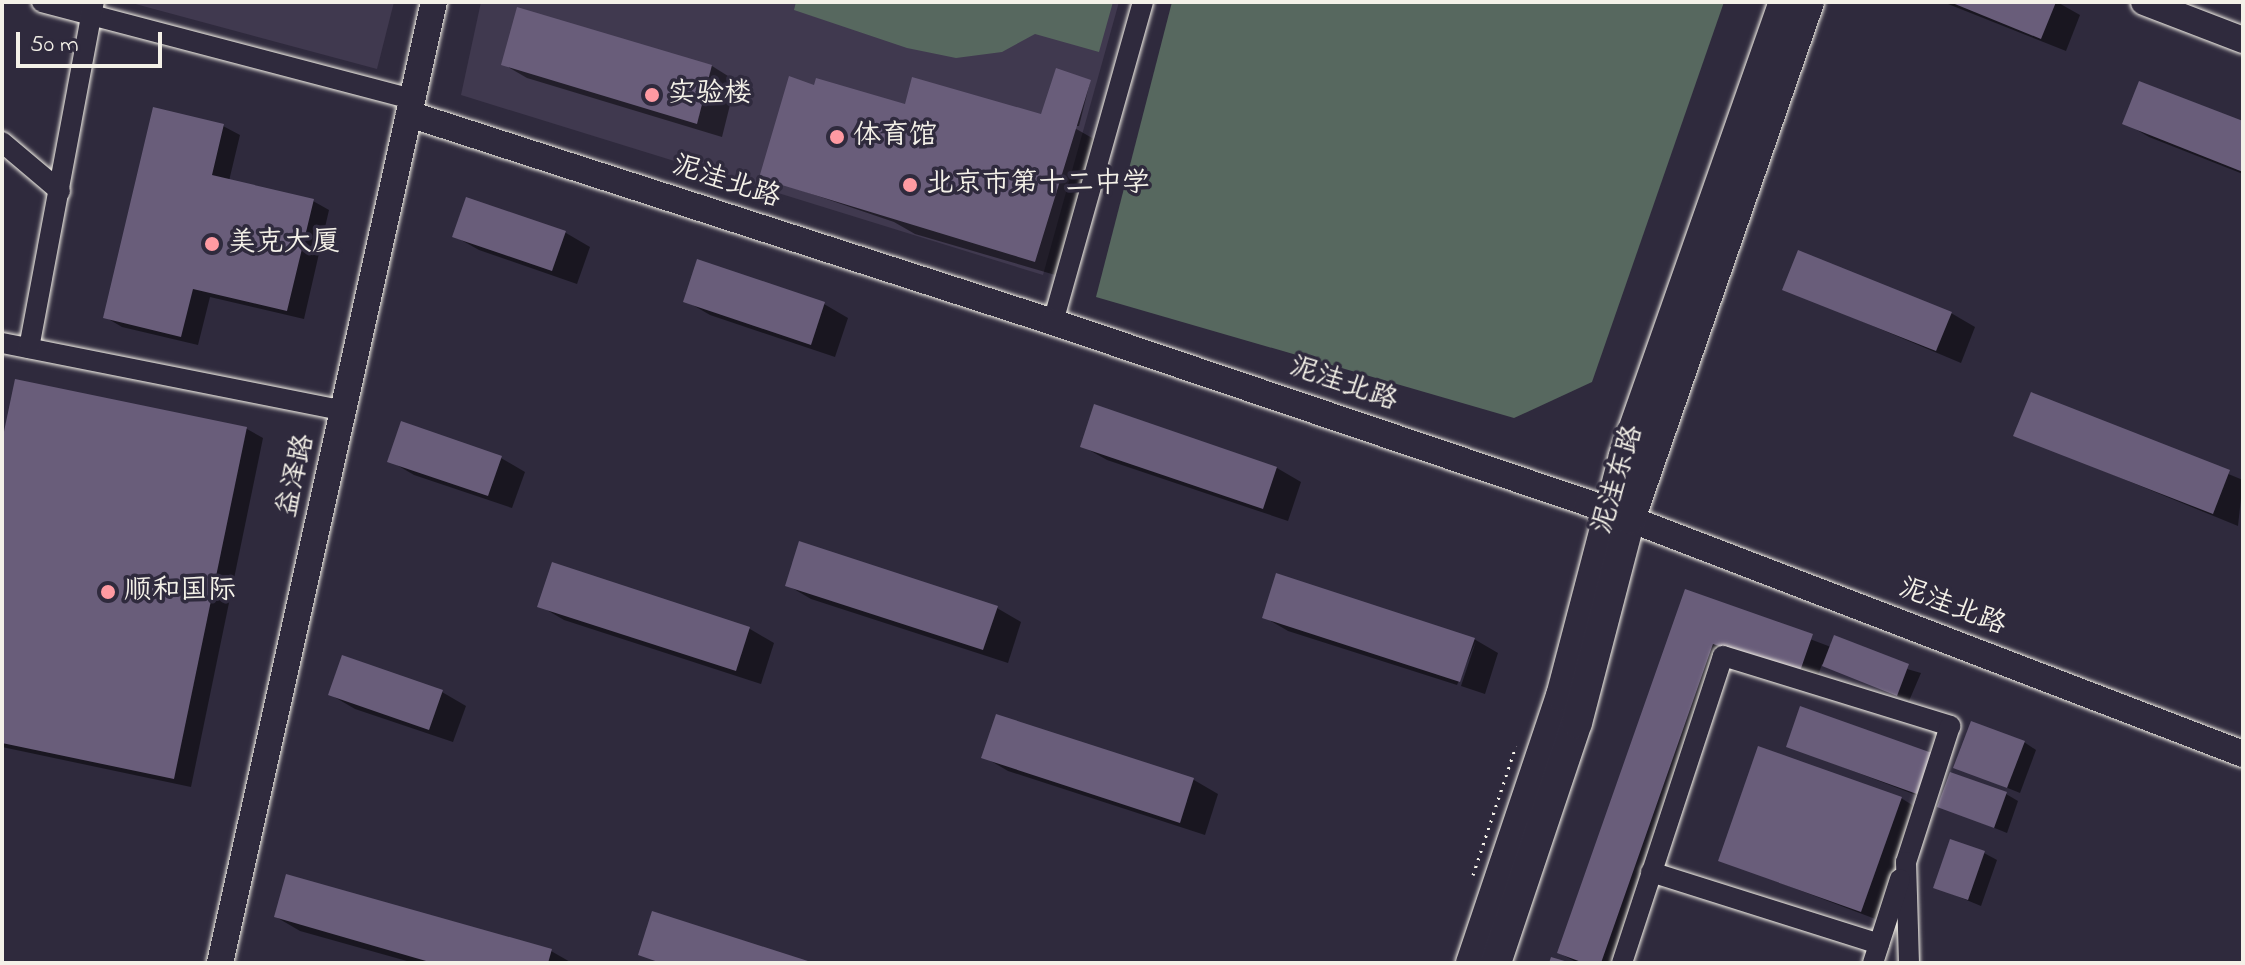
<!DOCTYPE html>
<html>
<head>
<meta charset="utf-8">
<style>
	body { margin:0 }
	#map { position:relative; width:2245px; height:965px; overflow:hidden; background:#2f2a3d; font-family:"Indie Flower","LXGW WenKai TC",sans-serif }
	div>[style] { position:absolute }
	.built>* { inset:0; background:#40394f }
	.green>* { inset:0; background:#57685f }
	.shadow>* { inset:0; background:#0007 }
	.building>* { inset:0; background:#695d7a }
	.path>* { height:3px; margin-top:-1.5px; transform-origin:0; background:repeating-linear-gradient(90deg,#f4f1e8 0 2px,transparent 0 8px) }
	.roads { filter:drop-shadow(0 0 2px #f4f1e8) drop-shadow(0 0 2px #f4f1e8) }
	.minor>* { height:20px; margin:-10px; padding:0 10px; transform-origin:10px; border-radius:10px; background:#2f2a3d }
	.tertiary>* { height:26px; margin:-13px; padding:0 13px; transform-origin:13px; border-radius:13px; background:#2f2a3d }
	.secondary>* { height:30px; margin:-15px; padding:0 15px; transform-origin:15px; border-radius:15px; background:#2f2a3d }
	.dots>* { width:22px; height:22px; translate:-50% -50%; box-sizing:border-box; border:4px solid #2f2a3d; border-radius:50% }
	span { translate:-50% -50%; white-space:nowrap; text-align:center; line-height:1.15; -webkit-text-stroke:7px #2f2a3d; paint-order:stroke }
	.poi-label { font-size:28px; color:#f4f1e8 }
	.left { translate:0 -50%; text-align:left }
	.street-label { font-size:28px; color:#f4f1e8 }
	.frame { position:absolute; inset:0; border:4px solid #f4f1e8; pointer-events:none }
	.scale { position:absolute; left:16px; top:32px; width:146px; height:36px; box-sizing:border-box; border:4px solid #f4f1e8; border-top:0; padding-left:10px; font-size:24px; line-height:28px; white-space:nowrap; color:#f4f1e8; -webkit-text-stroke:6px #2f2a3d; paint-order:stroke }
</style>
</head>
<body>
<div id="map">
	<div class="built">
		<div style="clip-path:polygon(128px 2px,394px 2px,377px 69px)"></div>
		<div style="clip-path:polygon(481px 2px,1119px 2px,1043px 275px,461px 95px)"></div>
	</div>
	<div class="green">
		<div style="clip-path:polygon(796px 2px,1113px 2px,1099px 52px,1035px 34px,1002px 52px,956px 58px,907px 48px,794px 10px)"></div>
		<div style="clip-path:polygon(1172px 2px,1724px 2px,1592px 382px,1514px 418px,1096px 297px)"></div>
	</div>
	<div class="shadow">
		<div style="clip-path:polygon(1943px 2px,2057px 2px,2080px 15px,2066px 51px)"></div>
		<div style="clip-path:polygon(518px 9px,712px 66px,736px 81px,722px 137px,527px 78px,503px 64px)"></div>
		<div style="clip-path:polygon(1090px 82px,1079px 126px,1071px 126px,1108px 147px,1069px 279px,915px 234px,894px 222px,762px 177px,815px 87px,907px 106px,1054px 122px)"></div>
		<div style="clip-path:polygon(2125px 123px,2243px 123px,2243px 174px,2149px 137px)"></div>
		<div style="clip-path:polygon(223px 126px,240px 135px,229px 181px,313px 201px,329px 210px,304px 319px,210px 297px,198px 345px,122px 327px,105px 317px)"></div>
		<div style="clip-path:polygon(467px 199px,566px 233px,590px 247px,577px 284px,479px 250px,454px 236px)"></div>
		<div style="clip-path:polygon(1785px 289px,1951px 313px,1975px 327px,1961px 363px)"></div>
		<div style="clip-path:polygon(686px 301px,824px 304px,848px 318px,835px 357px,710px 315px)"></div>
		<div style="clip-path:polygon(2032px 394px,2243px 480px,2238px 526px,2016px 435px)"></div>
		<div style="clip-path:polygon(1096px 407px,1277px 468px,1301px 482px,1288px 521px,1107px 460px,1082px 446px)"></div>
		<div style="clip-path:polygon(247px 429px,263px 438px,191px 787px,2px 747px,2px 451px)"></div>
		<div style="clip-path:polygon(501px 458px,525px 472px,512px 508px,414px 475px,390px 461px)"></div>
		<div style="clip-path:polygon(553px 565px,750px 629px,774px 643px,761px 684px,564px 620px,540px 606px)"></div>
		<div style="clip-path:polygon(787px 585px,997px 608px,1021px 622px,1008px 663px,811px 599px)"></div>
		<div style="clip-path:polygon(1686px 592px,1831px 647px,1921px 673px,1909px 701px,1822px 664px,1816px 682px,1730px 652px,1620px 963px,1578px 963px,1559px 953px)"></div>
		<div style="clip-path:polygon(1264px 617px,1474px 639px,1498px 653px,1485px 694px,1461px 686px,1476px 641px,1457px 685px,1288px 631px)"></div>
		<div style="clip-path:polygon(442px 692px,466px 706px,453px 742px,355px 709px,331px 695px)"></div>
		<div style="clip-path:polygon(997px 717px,1194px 780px,1218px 794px,1205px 835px,1008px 771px,984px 757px)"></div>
		<div style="clip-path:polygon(2024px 742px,2036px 750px,2020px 793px,1956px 767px)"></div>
		<div style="clip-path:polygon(1788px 746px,1948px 764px,1934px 802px)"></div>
		<div style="clip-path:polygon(2006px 794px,2018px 801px,2007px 833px,1940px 806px)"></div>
		<div style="clip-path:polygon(1901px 798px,1917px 808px,1878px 920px,1720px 860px)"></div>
		<div style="clip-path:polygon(1984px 853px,1997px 860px,1981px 906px,1935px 887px)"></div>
		<div style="clip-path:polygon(276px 917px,551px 951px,572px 963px,414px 963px,300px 931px)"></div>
	</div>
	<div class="building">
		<div style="clip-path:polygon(1950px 2px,2056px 2px,2041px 39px)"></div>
		<div style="clip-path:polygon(517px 7px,712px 65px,697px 124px,501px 65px)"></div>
		<div style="clip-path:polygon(1056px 68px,1091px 80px,1035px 262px,759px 178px,789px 76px,814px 85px,816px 78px,905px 104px,912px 77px,1041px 114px)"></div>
		<div style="clip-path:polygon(2139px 81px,2243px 121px,2243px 172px,2122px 124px)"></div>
		<div style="clip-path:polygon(153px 107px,224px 124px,212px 175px,314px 199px,287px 311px,193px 289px,181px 337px,103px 318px)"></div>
		<div style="clip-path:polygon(466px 197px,566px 231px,552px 271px,452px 237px)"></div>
		<div style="clip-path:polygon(1798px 250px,1952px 312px,1936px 351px,1782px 290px)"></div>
		<div style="clip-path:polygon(697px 259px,825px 302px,811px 345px,683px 302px)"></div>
		<div style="clip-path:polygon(15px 379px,247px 427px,174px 779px,2px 743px,2px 441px)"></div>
		<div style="clip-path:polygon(2031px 392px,2230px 470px,2213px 514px,2013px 436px)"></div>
		<div style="clip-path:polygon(1094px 404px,1277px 467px,1263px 509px,1080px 447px)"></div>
		<div style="clip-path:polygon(401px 421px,502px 456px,488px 496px,387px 462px)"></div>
		<div style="clip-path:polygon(799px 541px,998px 606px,983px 650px,785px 586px)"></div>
		<div style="clip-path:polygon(552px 562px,750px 627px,736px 671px,537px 607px)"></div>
		<div style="clip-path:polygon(1276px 573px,1475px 638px,1460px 682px,1262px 618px)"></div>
		<div style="clip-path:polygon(1685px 589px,1813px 634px,1799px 674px,1713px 644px,1601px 963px,1584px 963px,1557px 953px)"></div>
		<div style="clip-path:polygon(1834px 635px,1909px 664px,1897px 696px,1822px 666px)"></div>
		<div style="clip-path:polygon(342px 655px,443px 690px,429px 730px,328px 695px)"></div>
		<div style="clip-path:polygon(1800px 706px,1932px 753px,1917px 794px,1786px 747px)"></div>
		<div style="clip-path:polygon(996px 714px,1194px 778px,1180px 823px,981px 758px)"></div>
		<div style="clip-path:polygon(1971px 721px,2025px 741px,2007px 788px,1953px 768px)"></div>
		<div style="clip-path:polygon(1758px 746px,1902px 797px,1861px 912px,1718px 861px)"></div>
		<div style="clip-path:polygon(1950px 772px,2007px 792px,1994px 828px,1937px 807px)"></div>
		<div style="clip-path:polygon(1950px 839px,1985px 851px,1968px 900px,1933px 888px)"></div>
		<div style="clip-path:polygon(286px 874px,552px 949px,548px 963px,433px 963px,274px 917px)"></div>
		<div style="clip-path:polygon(652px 911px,811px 962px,811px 963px,661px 963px,638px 955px)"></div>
		<div style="clip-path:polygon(1551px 957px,1568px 962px,1568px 963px,1549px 963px)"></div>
	</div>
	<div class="path">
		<div style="left:1473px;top:875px;width:136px;rotate:-71.6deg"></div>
	</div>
	<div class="roads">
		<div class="minor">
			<div style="left:42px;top:2px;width:383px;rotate:14.7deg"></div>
			<div style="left:2px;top:142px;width:76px;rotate:40.2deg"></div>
			<div style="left:1053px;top:322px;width:332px;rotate:-74.3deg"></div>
			<div style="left:2px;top:343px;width:349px;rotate:11.2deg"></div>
			<div style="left:29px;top:348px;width:352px;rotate:-79.4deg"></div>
			<div style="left:1651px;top:872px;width:239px;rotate:17.5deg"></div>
			<div style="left:1622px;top:963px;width:323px;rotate:-71.8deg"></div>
			<div style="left:1723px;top:656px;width:238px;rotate:17.1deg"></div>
			<div style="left:1950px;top:726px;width:143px;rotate:107.9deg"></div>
			<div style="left:1906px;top:862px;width:101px;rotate:88.3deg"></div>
			<div style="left:1873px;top:963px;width:88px;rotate:-72.2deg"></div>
		</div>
		<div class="tertiary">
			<div style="left:2144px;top:2px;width:106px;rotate:21deg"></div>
			<div style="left:409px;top:114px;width:677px;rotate:17.9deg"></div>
			<div style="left:1053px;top:322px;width:565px;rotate:18.69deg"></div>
			<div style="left:1588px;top:503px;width:701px;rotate:20.97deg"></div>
			<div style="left:220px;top:963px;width:985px;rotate:-77.45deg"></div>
		</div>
		<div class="secondary">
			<div style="left:1471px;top:963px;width:282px;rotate:-71.4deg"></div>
			<div style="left:1561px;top:696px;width:248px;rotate:-75.3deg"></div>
			<div style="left:1624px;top:456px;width:481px;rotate:-70.6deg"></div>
			<div style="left:1496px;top:963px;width:253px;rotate:-71.4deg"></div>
			<div style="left:1577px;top:723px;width:211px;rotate:-75.4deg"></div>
			<div style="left:1630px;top:519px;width:547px;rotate:-70.9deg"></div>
		</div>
	</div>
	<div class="dots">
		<div style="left:652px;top:95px;background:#ff9aa2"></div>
		<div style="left:837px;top:137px;background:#ff9aa2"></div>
		<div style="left:910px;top:185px;background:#ff9aa2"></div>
		<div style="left:212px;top:244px;background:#ff9aa2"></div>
		<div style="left:108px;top:592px;background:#ff9aa2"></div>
	</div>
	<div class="poi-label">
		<span class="left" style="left:668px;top:95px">实验楼</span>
		<span class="left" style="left:853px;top:137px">体育馆</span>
		<span class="left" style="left:926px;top:185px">北京市第十二中学</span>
		<span class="left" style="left:228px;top:244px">美克大厦</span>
		<span class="left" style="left:124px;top:592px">顺和国际</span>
	</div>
	<div class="street-label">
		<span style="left:726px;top:183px;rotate:18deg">泥洼北路</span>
		<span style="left:1343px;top:385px;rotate:19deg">泥洼北路</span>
		<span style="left:297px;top:476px;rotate:-77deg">益泽路</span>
		<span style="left:1619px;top:480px;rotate:-73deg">泥洼东路</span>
		<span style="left:1952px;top:608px;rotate:21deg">泥洼北路</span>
	</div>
	<div class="frame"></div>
	<div class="scale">50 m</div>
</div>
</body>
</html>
